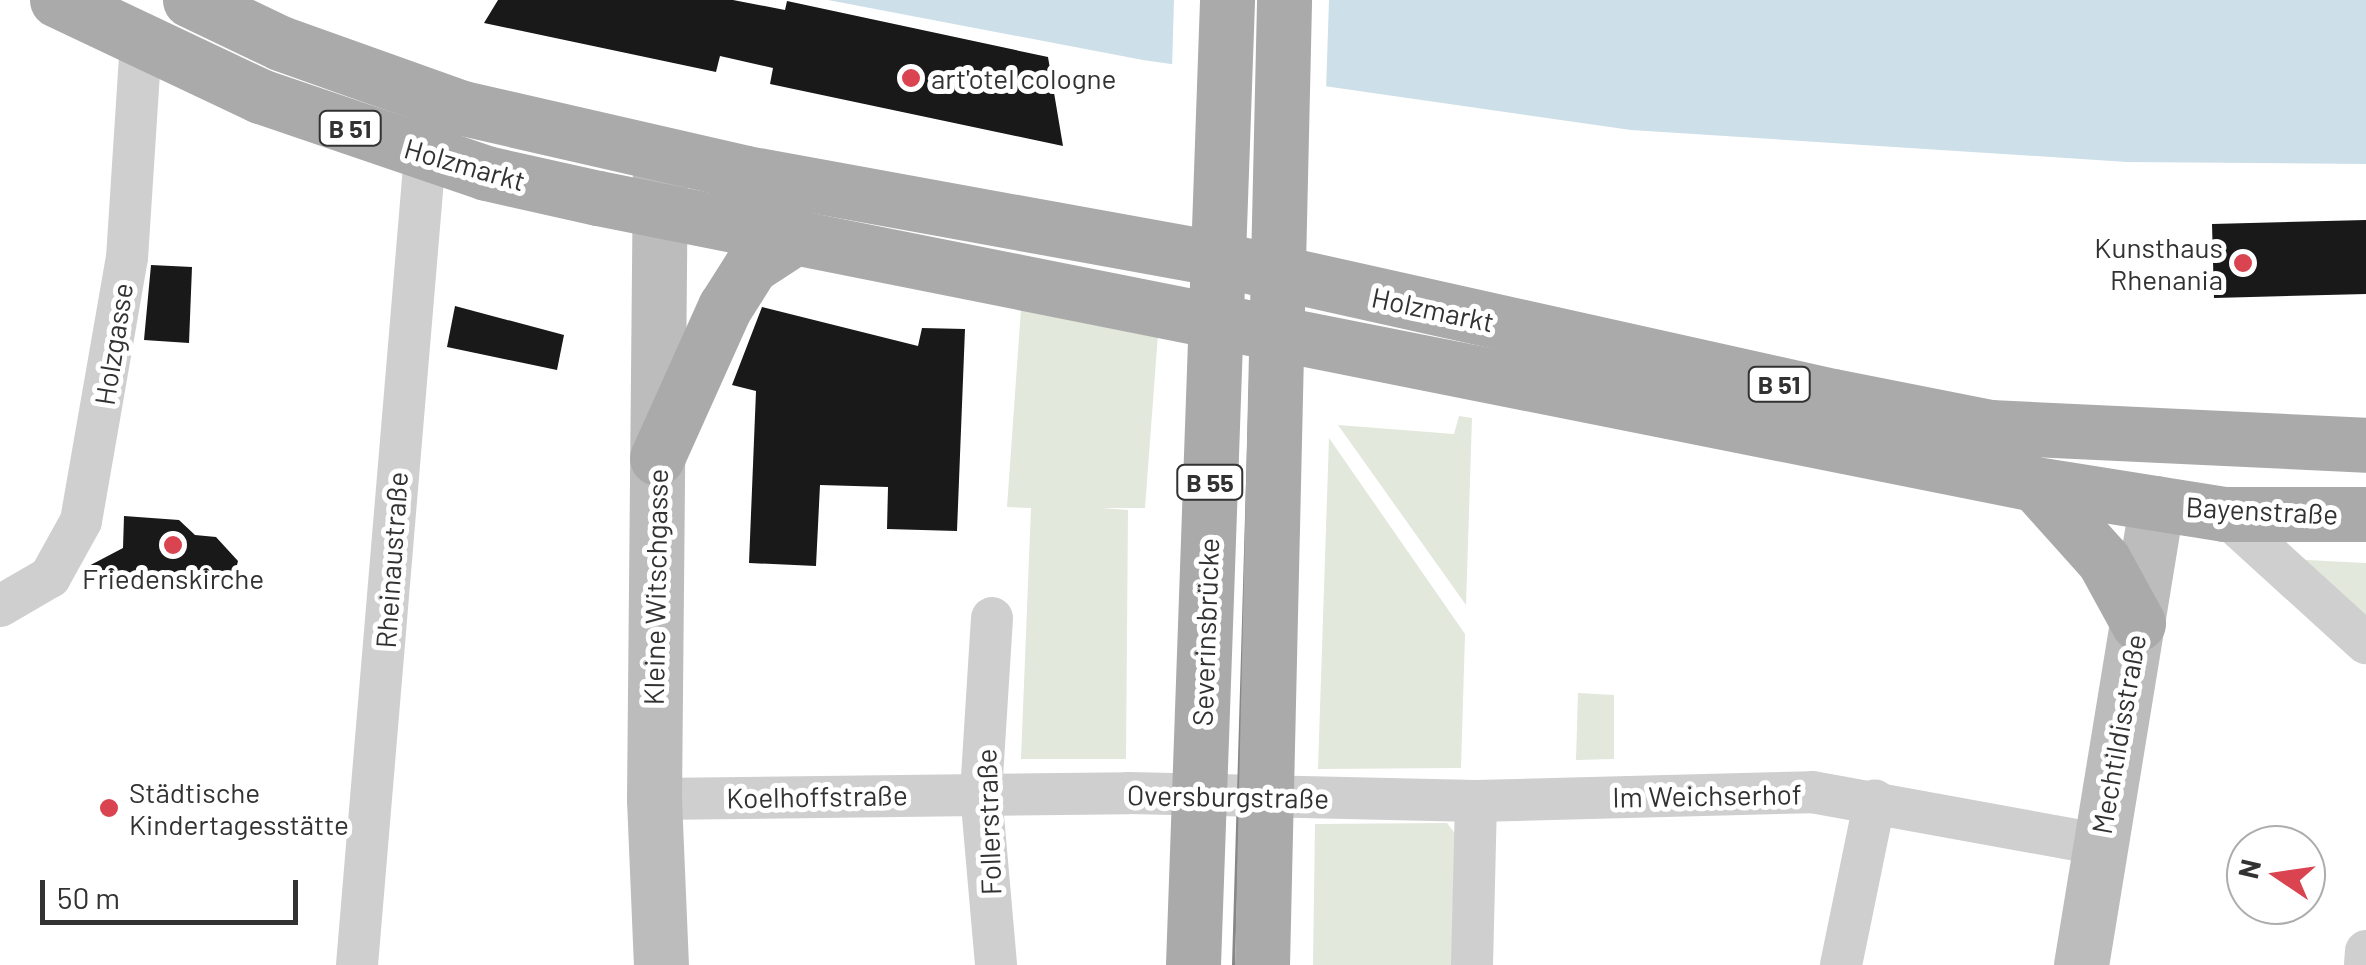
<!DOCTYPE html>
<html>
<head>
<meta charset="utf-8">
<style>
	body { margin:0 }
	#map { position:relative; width:2366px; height:965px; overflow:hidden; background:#fff; font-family:Barlow,sans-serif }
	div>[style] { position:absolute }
	.green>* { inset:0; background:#e2e8dc }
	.water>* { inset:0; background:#cddfe9 }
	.pier>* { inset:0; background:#fff }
	.building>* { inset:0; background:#191919 }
	.street>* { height:42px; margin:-21px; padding:0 21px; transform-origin:21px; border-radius:21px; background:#cfcfcf }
	.secondary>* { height:55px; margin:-27.5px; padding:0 27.5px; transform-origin:27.5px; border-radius:27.5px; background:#bcbcbc }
	.primary>* { height:55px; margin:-27.5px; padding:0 27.5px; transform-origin:27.5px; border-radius:27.5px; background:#aaa }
	.tram>* { height:2.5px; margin:-1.25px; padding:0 1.25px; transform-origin:1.25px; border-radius:1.25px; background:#878787 }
	.primary-bridge>* { height:55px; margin:-27.5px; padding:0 27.5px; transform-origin:27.5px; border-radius:27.5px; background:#aaa }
	.dots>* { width:28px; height:28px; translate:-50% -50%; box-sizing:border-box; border:5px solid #fff; border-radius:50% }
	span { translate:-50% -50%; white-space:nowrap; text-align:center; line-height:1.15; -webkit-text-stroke:10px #fff; paint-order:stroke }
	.shield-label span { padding:2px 8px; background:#fff; border:2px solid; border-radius:8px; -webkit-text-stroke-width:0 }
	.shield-label { font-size:25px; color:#323232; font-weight:700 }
	.poi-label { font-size:28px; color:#323232 }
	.left { translate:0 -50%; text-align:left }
	.right { translate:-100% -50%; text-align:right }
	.street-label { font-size:28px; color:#323232 }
	.north { position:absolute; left:2226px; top:825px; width:100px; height:100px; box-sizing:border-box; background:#fff; border:2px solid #adadad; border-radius:50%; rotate:283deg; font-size:28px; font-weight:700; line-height:40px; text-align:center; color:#323232 }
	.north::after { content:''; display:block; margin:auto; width:35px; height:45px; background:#d94450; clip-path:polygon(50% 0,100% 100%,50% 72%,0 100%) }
	.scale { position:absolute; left:40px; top:880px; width:258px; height:45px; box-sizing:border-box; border:5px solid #323232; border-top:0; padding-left:12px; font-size:30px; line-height:35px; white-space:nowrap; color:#323232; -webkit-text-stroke:8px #fff; paint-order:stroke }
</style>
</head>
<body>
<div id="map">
	<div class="green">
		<div style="clip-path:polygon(1022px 295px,1158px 334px,1145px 508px,1101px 508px,1128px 510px,1126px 759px,1021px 759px,1031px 508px,1007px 507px)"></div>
		<div style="clip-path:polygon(1459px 416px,1472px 418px,1466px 605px,1338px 425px,1454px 434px)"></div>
		<div style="clip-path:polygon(1329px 438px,1465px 634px,1461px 768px,1318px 769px)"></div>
		<div style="clip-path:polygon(2287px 559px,2366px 563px,2366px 624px)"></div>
		<div style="clip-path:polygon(1578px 693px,1614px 695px,1614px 759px,1576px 760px)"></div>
		<div style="clip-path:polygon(1447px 823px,1459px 839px,1460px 965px,1313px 965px,1315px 824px)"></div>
	</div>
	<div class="water">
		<div style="clip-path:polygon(828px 0,2366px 0,2366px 164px,2127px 162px,1631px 130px,1143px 60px)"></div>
	</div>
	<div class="pier">
		<div style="clip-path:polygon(1174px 0,1329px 0,1326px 91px,1172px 69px)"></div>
	</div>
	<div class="building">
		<div style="clip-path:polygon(498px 0,733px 0,785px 10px,787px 1px,1048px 57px,1063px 146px,770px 84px,773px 68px,720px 56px,716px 72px,484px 23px)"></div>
		<div style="clip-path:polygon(2366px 220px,2366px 294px,2214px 298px,2212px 224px)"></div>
		<div style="clip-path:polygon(151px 265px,192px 267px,189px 343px,144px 340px)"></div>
		<div style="clip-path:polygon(455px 306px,564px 335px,557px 370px,447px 347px)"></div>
		<div style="clip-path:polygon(762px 307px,918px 346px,922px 328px,965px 329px,957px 531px,887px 529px,888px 487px,820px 485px,816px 566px,749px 563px,756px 391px,732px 385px)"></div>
		<div style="clip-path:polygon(124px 516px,179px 520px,195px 535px,216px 537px,238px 561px,233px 581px,83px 569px,123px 548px)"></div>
	</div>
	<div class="street">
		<div style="left:2224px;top:514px;width:192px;rotate:42.3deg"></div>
		<div style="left:0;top:606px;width:58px;rotate:-30.1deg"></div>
		<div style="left:50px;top:577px;width:64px;rotate:-61deg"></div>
		<div style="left:81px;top:521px;width:267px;rotate:-80.1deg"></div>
		<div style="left:127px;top:258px;width:215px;rotate:-86.3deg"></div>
		<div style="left:992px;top:618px;width:175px;rotate:93.6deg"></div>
		<div style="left:981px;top:793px;width:173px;rotate:85deg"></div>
		<div style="left:654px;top:799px;width:474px;rotate:-0.7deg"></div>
		<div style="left:1128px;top:793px;width:348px;rotate:1.3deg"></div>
		<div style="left:1476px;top:801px;width:336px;rotate:-1.5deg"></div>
		<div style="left:1812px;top:792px;width:290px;rotate:10.3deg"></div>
		<div style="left:357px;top:965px;width:813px;rotate:-85.2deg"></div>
		<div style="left:1472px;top:965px;width:164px;rotate:-88.6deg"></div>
		<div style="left:1841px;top:965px;width:168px;rotate:-78.4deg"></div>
		<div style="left:2365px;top:965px;width:14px;rotate:-86deg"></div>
	</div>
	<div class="secondary">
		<div style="left:660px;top:163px;width:636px;rotate:90.54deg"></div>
		<div style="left:654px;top:799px;width:166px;rotate:87.6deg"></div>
		<div style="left:2081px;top:965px;width:468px;rotate:-80.7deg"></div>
	</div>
	<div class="primary">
		<div style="left:57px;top:0;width:225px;rotate:25.3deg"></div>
		<div style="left:260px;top:96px;width:239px;rotate:18.8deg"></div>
		<div style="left:486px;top:173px;width:115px;rotate:12.6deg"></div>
		<div style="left:598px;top:198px;width:1465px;rotate:11.26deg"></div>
		<div style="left:2035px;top:484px;width:191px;rotate:9deg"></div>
		<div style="left:2224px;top:514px;width:142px"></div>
		<div style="left:190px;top:0;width:100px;rotate:25.5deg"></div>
		<div style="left:280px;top:43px;width:194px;rotate:19.6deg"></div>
		<div style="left:463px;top:108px;width:290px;rotate:12.9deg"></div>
		<div style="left:746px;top:173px;width:475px;rotate:10.3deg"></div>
		<div style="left:1213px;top:258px;width:635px;rotate:12.55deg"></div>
		<div style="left:1833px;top:396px;width:160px;rotate:11.2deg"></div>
		<div style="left:1990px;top:427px;width:376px;rotate:2.7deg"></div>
		<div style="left:657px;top:458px;width:166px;rotate:-65.8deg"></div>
		<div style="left:725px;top:307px;width:49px;rotate:-57.6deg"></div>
		<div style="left:751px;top:266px;width:55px;rotate:-33.1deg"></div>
		<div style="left:2035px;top:484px;width:103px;rotate:48.1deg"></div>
		<div style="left:2104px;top:561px;width:71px;rotate:61.3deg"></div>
	</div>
	<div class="tram">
		<div style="left:1219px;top:925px;width:925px;rotate:-88.45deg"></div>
		<div style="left:1233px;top:965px;width:965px;rotate:-88.34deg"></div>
	</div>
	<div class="primary-bridge">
		<div style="left:1193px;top:965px;width:966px;rotate:-87.98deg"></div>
		<div style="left:1262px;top:965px;width:965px;rotate:-88.69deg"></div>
	</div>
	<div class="dots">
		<div style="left:911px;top:78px;background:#d94450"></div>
		<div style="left:2243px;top:263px;background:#d94450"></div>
		<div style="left:173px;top:545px;background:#d94450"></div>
		<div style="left:109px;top:808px;background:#d94450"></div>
	</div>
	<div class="shield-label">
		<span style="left:350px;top:128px">B 51</span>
		<span style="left:1779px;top:384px">B 51</span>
		<span style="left:1210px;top:482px">B 55</span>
	</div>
	<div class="poi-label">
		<span class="left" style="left:931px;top:78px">art'otel cologne</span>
		<span class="right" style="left:2223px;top:263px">Kunsthaus<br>Rhenania</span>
		<span style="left:173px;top:578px">Friedenskirche</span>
		<span class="left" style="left:129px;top:808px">Städtische<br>Kindertagesstätte</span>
	</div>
	<div class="street-label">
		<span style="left:465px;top:164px;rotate:16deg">Holzmarkt</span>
		<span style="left:1433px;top:309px;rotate:12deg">Holzmarkt</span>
		<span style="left:113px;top:344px;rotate:-81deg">Holzgasse</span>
		<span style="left:2262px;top:510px;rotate:3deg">Bayenstraße</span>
		<span style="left:391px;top:560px;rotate:-86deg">Rheinaustraße</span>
		<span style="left:655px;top:587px;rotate:-89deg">Kleine Witschgasse</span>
		<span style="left:1205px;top:632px;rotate:-88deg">Severinsbrücke</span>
		<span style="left:2118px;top:734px;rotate:-80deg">Mechtildisstraße</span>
		<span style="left:1707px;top:795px;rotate:-1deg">Im Weichserhof</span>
		<span style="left:817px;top:796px;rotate:-1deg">Koelhoffstraße</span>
		<span style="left:1228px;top:796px;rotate:1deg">Oversburgstraße</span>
		<span style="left:988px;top:822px;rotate:-92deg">Follerstraße</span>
	</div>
	<div class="north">N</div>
	<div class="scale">50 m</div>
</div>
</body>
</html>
